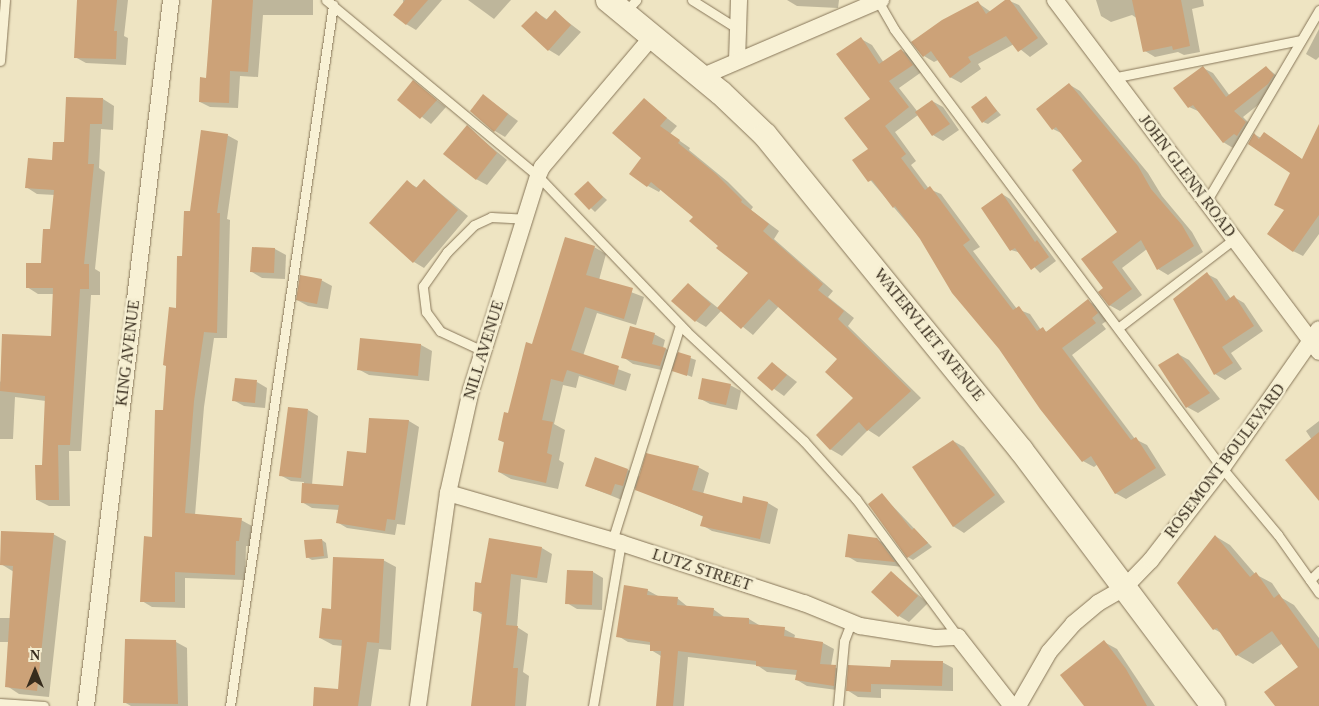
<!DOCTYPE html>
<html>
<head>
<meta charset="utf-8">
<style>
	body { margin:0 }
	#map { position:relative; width:1319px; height:706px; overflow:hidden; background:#eee4c2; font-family:Georgia,serif }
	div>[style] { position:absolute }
	.shadow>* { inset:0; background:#0003 }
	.building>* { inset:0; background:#cca278 }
	.roads { filter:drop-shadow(0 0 1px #877659) drop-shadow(0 0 1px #877659) }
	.lane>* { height:9px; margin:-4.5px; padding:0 4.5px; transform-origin:4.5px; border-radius:4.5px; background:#f8f1d5 }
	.street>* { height:16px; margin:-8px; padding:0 8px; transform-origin:8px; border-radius:8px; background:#f8f1d5 }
	.secondary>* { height:24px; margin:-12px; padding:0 12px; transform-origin:12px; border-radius:12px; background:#f8f1d5 }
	span { translate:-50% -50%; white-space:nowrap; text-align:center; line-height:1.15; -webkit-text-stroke:5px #f5eed1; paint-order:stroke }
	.street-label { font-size:16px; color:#372c1d }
	.north { position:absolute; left:10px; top:646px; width:50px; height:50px; -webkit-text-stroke:4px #f5eed1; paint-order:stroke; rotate:0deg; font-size:14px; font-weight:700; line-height:20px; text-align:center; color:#372c1d }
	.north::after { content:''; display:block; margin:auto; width:18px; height:22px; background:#372c1d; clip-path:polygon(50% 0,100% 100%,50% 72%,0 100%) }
</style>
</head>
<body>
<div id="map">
	<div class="shadow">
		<div style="clip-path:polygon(79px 0,128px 0,124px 36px,128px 38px,126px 65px,86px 63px,75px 57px)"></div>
		<div style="clip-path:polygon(213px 0,313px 0,313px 15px,263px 15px,258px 77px,240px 76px,238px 108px,210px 107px,200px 102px,207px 79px)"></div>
		<div style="clip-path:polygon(403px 0,442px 0,416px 30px,406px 24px)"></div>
		<div style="clip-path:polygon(468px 0,511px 0,494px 19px)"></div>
		<div style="clip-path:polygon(787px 0,839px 0,838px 8px,797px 6px)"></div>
		<div style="clip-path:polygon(1007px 0,1019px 5px,1048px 44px,1030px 57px,1014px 44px,978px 64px,981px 69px,961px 83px,950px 77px,938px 60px,934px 62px,924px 56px,978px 3px,991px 12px)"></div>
		<div style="clip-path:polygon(1096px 0,1203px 0,1204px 6px,1192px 9px,1200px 52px,1184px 55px,1178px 52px,1155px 57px,1145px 51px,1138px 19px,1132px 15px,1111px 22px,1101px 16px)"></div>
		<div style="clip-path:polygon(536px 12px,548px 20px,555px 12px,581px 32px,559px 56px,549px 50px)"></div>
		<div style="clip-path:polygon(1319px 29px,1319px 57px,1316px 60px,1306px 54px)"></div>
		<div style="clip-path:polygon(861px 39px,872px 45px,884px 63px,901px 50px,912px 57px,923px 71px,899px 88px,917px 111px,932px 101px,943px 107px,959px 130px,943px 141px,933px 135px,918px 115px,895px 132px,916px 161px,911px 165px,929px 189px,941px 194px,980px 247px,973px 251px,1017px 309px,1030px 314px,1041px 330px,1048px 332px,1088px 301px,1099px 307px,1108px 320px,1102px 324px,1106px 329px,1072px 355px,1135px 439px,1147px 445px,1166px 475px,1126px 499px,1115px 493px,1098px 464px,1094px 467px,1083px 461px,921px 239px,854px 161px,870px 149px,871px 99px)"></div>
		<div style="clip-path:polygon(1266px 67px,1283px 81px,1278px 89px,1243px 117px,1255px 129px,1248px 141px,1244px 139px,1233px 148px,1223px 142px,1200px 112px,1189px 107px,1203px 68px,1213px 73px,1230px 96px)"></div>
		<div style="clip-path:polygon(413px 82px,446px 107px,431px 124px,399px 99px)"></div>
		<div style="clip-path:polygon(1070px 85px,1080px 91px,1148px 173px,1162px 196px,1192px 232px,1203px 252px,1168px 275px,1158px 269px,1147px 249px,1122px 268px,1142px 295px,1120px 311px,1109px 305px,1105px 288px,1119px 232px,1084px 161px,1063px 134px,1053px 129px)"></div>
		<div style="clip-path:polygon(484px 96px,518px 121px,505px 137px,495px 131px)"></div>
		<div style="clip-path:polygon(986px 98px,1001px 115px,988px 124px,983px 122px)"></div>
		<div style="clip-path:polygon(103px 99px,114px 106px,113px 130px,101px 129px,99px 168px,105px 172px,95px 269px,100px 272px,100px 295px,91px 295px,81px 451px,69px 451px,70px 506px,49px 506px,37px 500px,43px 466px,46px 401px,15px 397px,13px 439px,0 439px,0 382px,52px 337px,54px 294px,38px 294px,27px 287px,43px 265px,51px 231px,55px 195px,37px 194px,26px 187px,53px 161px)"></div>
		<div style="clip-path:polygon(644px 100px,677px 126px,670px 134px,690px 148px,689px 150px,728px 182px,753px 207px,751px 210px,779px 231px,774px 239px,833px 291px,828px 297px,854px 318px,848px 326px,921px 398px,879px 437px,868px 430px,842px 456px,830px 449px,855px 398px,838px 359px,779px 306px,753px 335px,722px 310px,706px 327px,696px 321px,688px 284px,718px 308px,750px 273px,695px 216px,661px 189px,659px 192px,648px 186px,642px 158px)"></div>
		<div style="clip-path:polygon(467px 127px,507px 160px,487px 185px,476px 179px)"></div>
		<div style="clip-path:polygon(1319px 127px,1319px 234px,1303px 256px,1293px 251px,1285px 210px,1291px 173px,1254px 134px,1261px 138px,1264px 133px,1303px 160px)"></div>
		<div style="clip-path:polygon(227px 135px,238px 141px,227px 219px,230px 220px,227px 338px,214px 338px,204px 407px,195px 515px,241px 520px,252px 526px,250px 546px,246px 546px,245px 580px,185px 578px,185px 608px,152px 607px,142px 601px,154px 539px,183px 257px,191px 213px)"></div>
		<div style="clip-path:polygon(425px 181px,468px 216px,424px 268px,414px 262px,407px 182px,418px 188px)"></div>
		<div style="clip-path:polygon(588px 183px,607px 200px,595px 212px,576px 194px)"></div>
		<div style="clip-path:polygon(1002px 194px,1010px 199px,1056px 261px,1040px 273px,1021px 253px,1011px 250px)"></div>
		<div style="clip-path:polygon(594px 247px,606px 254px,599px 280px,644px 297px,636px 325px,597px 313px,583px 356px,631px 374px,626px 391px,579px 376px,576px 388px,563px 385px,554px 424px,565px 430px,559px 460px,564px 463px,558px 489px,511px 479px,499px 472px,505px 443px,499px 440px,533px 345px)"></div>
		<div style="clip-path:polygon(253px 248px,275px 249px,286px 255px,285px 279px,262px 278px,252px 272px)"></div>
		<div style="clip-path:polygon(1207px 274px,1217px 279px,1231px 299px,1234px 297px,1244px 303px,1263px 331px,1231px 353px,1242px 369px,1225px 380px,1215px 374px,1174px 299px)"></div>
		<div style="clip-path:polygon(321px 280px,332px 286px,328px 309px,308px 306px,297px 300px)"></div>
		<div style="clip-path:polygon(654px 334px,665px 340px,663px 348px,696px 360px,692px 377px,672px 369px,671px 372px,633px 364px,623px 357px)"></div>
		<div style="clip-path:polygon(361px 339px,421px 345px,432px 351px,429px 381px,369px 375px,358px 369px)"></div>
		<div style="clip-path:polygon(1178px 354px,1189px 360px,1220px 399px,1198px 413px,1187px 407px)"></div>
		<div style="clip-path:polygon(772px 363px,797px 382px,784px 396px,759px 378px)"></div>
		<div style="clip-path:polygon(257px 382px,267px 388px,265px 408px,244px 406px,233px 400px)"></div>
		<div style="clip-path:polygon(730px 385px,741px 391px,737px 410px,710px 404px,699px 398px)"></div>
		<div style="clip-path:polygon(308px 410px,318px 416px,312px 485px,344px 488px,368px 455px,370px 419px,409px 421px,419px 427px,405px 525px,397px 524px,395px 535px,347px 528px,337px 522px,339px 510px,312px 508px,302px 502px,304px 482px,291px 481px,280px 475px)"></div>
		<div style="clip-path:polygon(1319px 421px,1319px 497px,1312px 440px,1306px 431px)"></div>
		<div style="clip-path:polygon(953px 441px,964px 447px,1005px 502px,964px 533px,953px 526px)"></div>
		<div style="clip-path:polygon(698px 467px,709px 473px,703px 494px,743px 504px,768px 503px,778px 509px,770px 544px,712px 531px,702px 525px,704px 517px,634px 488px,633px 491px,626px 489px,622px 500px,587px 486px,628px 470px,640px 477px)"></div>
		<div style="clip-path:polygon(882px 495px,932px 547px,913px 560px,908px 557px)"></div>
		<div style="clip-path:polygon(53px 534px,66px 541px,49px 697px,19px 694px,7px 686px,8px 642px,0 642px,0 618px,11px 618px,14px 572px,1px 564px)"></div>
		<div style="clip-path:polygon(1215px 536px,1230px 545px,1255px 574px,1272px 583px,1282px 598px,1294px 605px,1319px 638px,1319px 706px,1276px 706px,1300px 667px,1283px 643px,1253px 664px,1237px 655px,1223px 634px,1214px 629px)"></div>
		<div style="clip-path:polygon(876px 539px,887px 545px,903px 567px,857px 562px,847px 556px)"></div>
		<div style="clip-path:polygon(322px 540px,326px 543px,328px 558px,312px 560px,307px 557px)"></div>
		<div style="clip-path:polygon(542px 548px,552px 554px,547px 583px,521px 579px,517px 627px,528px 634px,523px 672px,529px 676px,526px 706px,463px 706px,473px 706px,483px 615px,474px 610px,482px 584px)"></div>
		<div style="clip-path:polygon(383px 560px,396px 567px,391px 650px,379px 649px,371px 706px,314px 706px,339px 690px,343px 646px,333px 645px,320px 638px,332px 610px)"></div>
		<div style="clip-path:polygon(593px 572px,603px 578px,602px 610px,577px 609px,567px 603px)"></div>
		<div style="clip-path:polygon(891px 572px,928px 603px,909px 622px,899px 616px)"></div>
		<div style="clip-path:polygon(647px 590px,658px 596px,677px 598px,688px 607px,713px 609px,724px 617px,749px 619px,759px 625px,784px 629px,795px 635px,794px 639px,823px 643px,834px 649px,831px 666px,846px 672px,844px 691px,807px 686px,797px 680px,797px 675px,767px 672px,757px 665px,688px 657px,684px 706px,657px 706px,661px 656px,651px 650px,651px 645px,628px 642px,618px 636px)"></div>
		<div style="clip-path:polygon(126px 640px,176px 642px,187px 648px,188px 706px,131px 706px,124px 702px)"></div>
		<div style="clip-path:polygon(1104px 642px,1117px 649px,1155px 706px,1089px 706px)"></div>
		<div style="clip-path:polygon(942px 662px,953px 668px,953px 691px,881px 689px,881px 698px,858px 697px,847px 690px,892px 668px)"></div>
	</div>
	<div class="building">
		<div style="clip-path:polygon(77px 0,117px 0,114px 31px,117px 31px,116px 59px,74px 58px)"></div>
		<div style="clip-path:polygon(212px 0,253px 0,248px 72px,230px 71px,229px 103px,199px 102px,200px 77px,206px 78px)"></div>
		<div style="clip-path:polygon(405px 0,428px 0,406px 25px,393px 15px)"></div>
		<div style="clip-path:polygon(1005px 0,1010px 0,1038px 38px,1018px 52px,1006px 36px,968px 57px,971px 62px,950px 78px,931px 51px,923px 57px,911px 42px,942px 20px,978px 1px,986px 14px)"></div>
		<div style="clip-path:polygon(1132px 0,1181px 0,1190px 46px,1173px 50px,1172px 46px,1143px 52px)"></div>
		<div style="clip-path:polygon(555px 10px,571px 25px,548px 51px,521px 26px,536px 11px,546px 20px)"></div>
		<div style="clip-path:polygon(861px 37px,879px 64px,901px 49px,913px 65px,889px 81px,909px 107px,885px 126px,906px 154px,901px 158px,925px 190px,930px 186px,970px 240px,963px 245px,1013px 310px,1019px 306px,1037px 331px,1043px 327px,1046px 332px,1088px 299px,1098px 313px,1092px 318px,1096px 323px,1062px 348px,1131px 440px,1136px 437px,1156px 468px,1115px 494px,1091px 456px,1082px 462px,1040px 409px,999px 349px,952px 293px,920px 239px,895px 206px,893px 208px,872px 180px,868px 182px,852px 160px,868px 149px,844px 118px,870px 99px,836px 54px)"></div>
		<div style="clip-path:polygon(1203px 66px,1226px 97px,1266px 66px,1274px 75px,1268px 84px,1234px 111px,1246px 122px,1237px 136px,1234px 134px,1223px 143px,1193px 105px,1188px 108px,1173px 88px)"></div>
		<div style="clip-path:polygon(413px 80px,437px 100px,420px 119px,397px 100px)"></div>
		<div style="clip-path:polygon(1069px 83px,1138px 166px,1151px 189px,1182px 225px,1194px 246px,1157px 270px,1141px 240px,1112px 262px,1132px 289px,1109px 306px,1098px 292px,1103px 288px,1081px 259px,1117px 232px,1072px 170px,1082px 161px,1056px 127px,1052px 130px,1036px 109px)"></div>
		<div style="clip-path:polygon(483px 94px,508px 114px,494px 132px,470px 111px)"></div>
		<div style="clip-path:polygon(986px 96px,997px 111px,982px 123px,971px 107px)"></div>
		<div style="clip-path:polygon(66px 97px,103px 98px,102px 124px,90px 124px,88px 164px,94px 164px,84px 264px,89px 264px,89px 289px,80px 289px,70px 445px,58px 445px,59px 500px,36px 500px,35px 465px,42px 465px,45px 396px,0 391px,2px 334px,51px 336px,53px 288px,26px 288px,26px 263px,41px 263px,43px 229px,50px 229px,54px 190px,25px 188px,28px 158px,52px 160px,53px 142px,64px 142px)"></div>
		<div style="clip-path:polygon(644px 98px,667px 118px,660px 126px,680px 140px,678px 143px,716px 174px,742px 200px,741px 202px,769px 224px,763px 231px,823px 284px,818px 290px,844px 311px,838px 319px,911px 391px,867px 431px,859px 422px,830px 450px,816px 435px,853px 398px,825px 372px,837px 359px,769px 299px,741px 329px,717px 308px,748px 273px,716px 248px,718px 246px,689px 221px,693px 217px,651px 182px,647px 187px,629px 174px,641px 158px,612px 133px)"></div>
		<div style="clip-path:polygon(932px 100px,950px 124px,932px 136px,915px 112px)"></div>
		<div style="clip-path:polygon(1319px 124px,1319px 215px,1293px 252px,1267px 234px,1284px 210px,1274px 205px,1290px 173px,1248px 144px,1254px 133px,1259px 139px,1264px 132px,1302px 159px)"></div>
		<div style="clip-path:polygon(467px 125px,497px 153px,476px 180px,443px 154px)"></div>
		<div style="clip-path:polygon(201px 130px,228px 134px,217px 213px,220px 213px,217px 333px,204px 332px,194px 401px,185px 513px,242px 518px,239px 541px,236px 541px,235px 575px,175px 572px,175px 602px,140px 602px,144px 536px,152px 537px,155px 410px,163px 410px,166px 366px,163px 365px,169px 307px,176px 308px,177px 256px,182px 256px,184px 211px,190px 211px)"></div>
		<div style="clip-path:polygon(424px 179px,458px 210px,413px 263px,369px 223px,407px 180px,416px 188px)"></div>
		<div style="clip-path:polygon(588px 181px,603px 197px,589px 210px,574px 194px)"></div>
		<div style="clip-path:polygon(1002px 193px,1035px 242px,1037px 240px,1049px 257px,1031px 270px,1015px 248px,1010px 251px,981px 208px)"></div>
		<div style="clip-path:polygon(565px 237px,595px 246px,586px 275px,633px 288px,624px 319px,585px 307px,571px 350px,619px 366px,614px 385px,567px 370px,563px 382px,551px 379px,542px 420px,553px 422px,547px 453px,552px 455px,546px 483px,498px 472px,504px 442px,498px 440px,504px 412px,508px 413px,526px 342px,532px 344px)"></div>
		<div style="clip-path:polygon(252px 247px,275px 248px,274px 273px,250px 272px)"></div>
		<div style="clip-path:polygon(1207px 272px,1226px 301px,1234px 295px,1254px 326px,1222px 347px,1233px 363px,1214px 375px,1173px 299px)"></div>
		<div style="clip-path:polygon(300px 275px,322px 279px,317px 304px,296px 300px)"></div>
		<div style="clip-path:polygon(688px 283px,711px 304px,695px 322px,671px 301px)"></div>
		<div style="clip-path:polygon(630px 326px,655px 333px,652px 344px,666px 348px,660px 366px,621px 358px)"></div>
		<div style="clip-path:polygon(360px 338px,421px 344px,418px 376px,357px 370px)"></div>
		<div style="clip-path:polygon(678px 352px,691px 356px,687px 376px,672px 371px)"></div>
		<div style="clip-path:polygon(1178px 353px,1210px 393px,1186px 408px,1158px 365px)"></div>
		<div style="clip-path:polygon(772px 362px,787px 375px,772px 391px,757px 378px)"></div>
		<div style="clip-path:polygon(235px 378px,257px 380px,255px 403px,232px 401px)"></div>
		<div style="clip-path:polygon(702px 378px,731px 384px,726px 405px,698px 399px)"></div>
		<div style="clip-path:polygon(288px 407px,308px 409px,301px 478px,279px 476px)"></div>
		<div style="clip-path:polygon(369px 418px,409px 420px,395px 520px,387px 519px,385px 531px,336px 523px,339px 505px,301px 503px,302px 483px,343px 486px,347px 451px,366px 453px)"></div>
		<div style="clip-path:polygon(1319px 432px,1319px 501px,1285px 460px)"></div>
		<div style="clip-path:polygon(953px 440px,995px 495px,953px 527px,912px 467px)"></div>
		<div style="clip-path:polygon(646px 453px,699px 466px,692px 490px,742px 503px,743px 496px,768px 502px,760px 539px,700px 526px,703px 516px,635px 490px)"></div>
		<div style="clip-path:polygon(595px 457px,628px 469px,623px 486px,615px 484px,611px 495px,585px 486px)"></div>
		<div style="clip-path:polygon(882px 493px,912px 530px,914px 528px,928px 543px,907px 558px,868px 504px)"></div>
		<div style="clip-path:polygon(1px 531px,54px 533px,37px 691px,5px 687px,13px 566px,0 565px)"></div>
		<div style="clip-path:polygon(848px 534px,877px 538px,895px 562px,845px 557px)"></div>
		<div style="clip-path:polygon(1215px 535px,1250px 577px,1256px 572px,1274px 598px,1279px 594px,1319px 649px,1319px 706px,1275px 706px,1264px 692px,1298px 667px,1272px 631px,1236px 656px,1217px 628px,1213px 630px,1177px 583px)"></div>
		<div style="clip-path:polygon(489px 538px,542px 547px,537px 578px,511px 574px,506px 625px,518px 626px,513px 668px,518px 668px,515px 706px,471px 706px,482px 612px,473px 611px,475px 582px,481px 583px)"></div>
		<div style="clip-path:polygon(322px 539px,324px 556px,306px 558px,304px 540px)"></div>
		<div style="clip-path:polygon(333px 557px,384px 559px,379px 643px,367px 642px,358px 706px,313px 706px,314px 687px,338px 689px,342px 640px,319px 638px,322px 608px,331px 609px)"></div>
		<div style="clip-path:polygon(567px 570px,593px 571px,592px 605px,565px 604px)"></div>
		<div style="clip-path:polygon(891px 571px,918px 596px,898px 617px,871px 592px)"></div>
		<div style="clip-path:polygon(624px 585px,648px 589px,647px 595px,678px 597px,677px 605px,714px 608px,713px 616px,749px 618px,749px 624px,785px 627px,784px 636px,823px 642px,820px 664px,836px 665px,834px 686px,795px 680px,797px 670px,756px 666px,756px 661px,678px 651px,673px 706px,656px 706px,661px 651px,650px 651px,650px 642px,616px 637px)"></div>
		<div style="clip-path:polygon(125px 639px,176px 640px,178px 704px,123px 703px)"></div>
		<div style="clip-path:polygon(1104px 640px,1126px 669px,1147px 706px,1084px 706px,1060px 675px)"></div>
		<div style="clip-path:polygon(891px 660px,943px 661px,942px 686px,871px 684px,871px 692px,846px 691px,848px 665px,890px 667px)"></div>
	</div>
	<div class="roads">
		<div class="lane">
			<div style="left:326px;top:0;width:276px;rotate:39.7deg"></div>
			<div style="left:538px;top:176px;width:214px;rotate:46.3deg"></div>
			<div style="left:686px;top:331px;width:161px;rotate:43deg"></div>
			<div style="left:804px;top:441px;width:78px;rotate:48.1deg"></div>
			<div style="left:856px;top:499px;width:172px;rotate:53.5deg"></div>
			<div style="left:692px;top:0;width:54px;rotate:32.2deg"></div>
			<div style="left:878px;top:1px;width:32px;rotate:60deg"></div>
			<div style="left:894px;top:29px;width:548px;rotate:53.23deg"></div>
			<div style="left:1222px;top:468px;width:87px;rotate:50.1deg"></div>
			<div style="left:1278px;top:535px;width:71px;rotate:54.7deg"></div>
			<div style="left:624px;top:13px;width:18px;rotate:-47deg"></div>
			<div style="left:0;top:61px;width:61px;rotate:-85.3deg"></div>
			<div style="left:1112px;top:78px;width:193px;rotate:-11.4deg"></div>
			<div style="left:1206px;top:202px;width:223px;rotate:-59.5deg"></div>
			<div style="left:1118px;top:328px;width:146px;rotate:-37.5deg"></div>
			<div style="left:483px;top:351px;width:47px;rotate:-155.1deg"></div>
			<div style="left:440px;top:331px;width:24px;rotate:-126deg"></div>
			<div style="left:426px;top:312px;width:26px;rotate:-97deg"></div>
			<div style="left:423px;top:286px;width:42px;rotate:-54.8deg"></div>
			<div style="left:447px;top:252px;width:38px;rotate:-45deg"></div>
			<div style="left:474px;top:225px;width:19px;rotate:-25deg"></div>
			<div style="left:491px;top:217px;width:34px;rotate:3deg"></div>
			<div style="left:612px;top:541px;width:226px;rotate:-72.5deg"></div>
			<div style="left:1310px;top:580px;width:13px;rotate:-45deg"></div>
			<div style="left:0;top:703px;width:44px;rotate:3.9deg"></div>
			<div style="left:230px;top:706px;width:709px;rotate:-81.64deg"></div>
			<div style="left:593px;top:706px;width:165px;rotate:-80.3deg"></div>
			<div style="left:838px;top:706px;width:65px;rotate:-84.7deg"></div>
			<div style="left:844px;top:641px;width:19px;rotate:-69deg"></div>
		</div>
		<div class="street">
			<div style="left:1055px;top:0;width:440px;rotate:53.1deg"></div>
			<div style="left:737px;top:61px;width:61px;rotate:-88.1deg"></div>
			<div style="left:701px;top:77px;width:196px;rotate:-23.2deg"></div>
			<div style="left:448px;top:493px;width:180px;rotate:16.1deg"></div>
			<div style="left:621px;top:543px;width:193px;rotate:18.2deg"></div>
			<div style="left:804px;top:603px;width:61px;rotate:22.3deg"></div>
			<div style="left:860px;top:626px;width:77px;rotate:9deg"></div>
			<div style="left:936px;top:638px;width:22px;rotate:-3deg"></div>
			<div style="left:958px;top:637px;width:88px;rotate:52deg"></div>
			<div style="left:86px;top:706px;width:711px;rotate:-83.13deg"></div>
			<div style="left:418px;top:706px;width:215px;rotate:-82deg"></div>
			<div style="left:448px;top:493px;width:106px;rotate:-77.4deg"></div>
			<div style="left:471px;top:390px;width:224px;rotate:-72.6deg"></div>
			<div style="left:538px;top:176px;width:10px;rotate:-66deg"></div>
			<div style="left:542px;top:167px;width:170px;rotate:-49.8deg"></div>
			<div style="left:1018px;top:706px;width:62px;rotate:-60.1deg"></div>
			<div style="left:1049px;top:652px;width:37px;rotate:-49deg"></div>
			<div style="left:1073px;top:624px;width:33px;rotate:-40deg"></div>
			<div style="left:1098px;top:603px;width:30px;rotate:-30deg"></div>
			<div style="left:1124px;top:588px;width:39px;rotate:-46deg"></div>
			<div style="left:1151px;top:560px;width:116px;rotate:-52.3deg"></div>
			<div style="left:1222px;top:468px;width:169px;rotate:-55.1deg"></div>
		</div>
		<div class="secondary">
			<div style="left:608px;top:0;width:146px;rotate:39.5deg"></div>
			<div style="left:721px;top:93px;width:61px;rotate:43.7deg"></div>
			<div style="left:765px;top:135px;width:406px;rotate:50.9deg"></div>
			<div style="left:1021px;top:450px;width:320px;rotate:53.1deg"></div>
		</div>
	</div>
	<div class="street-label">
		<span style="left:1187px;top:176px;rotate:53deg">JOHN GLENN ROAD</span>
		<span style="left:929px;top:335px;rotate:51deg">WATERVLIET AVENUE</span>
		<span style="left:484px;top:350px;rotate:-73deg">NILL AVENUE</span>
		<span style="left:128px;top:353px;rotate:-83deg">KING AVENUE</span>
		<span style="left:1225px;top:461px;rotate:-53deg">ROSEMONT BOULEVARD</span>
		<span style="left:702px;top:570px;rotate:18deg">LUTZ STREET</span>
	</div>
	<div class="north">N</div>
</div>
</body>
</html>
